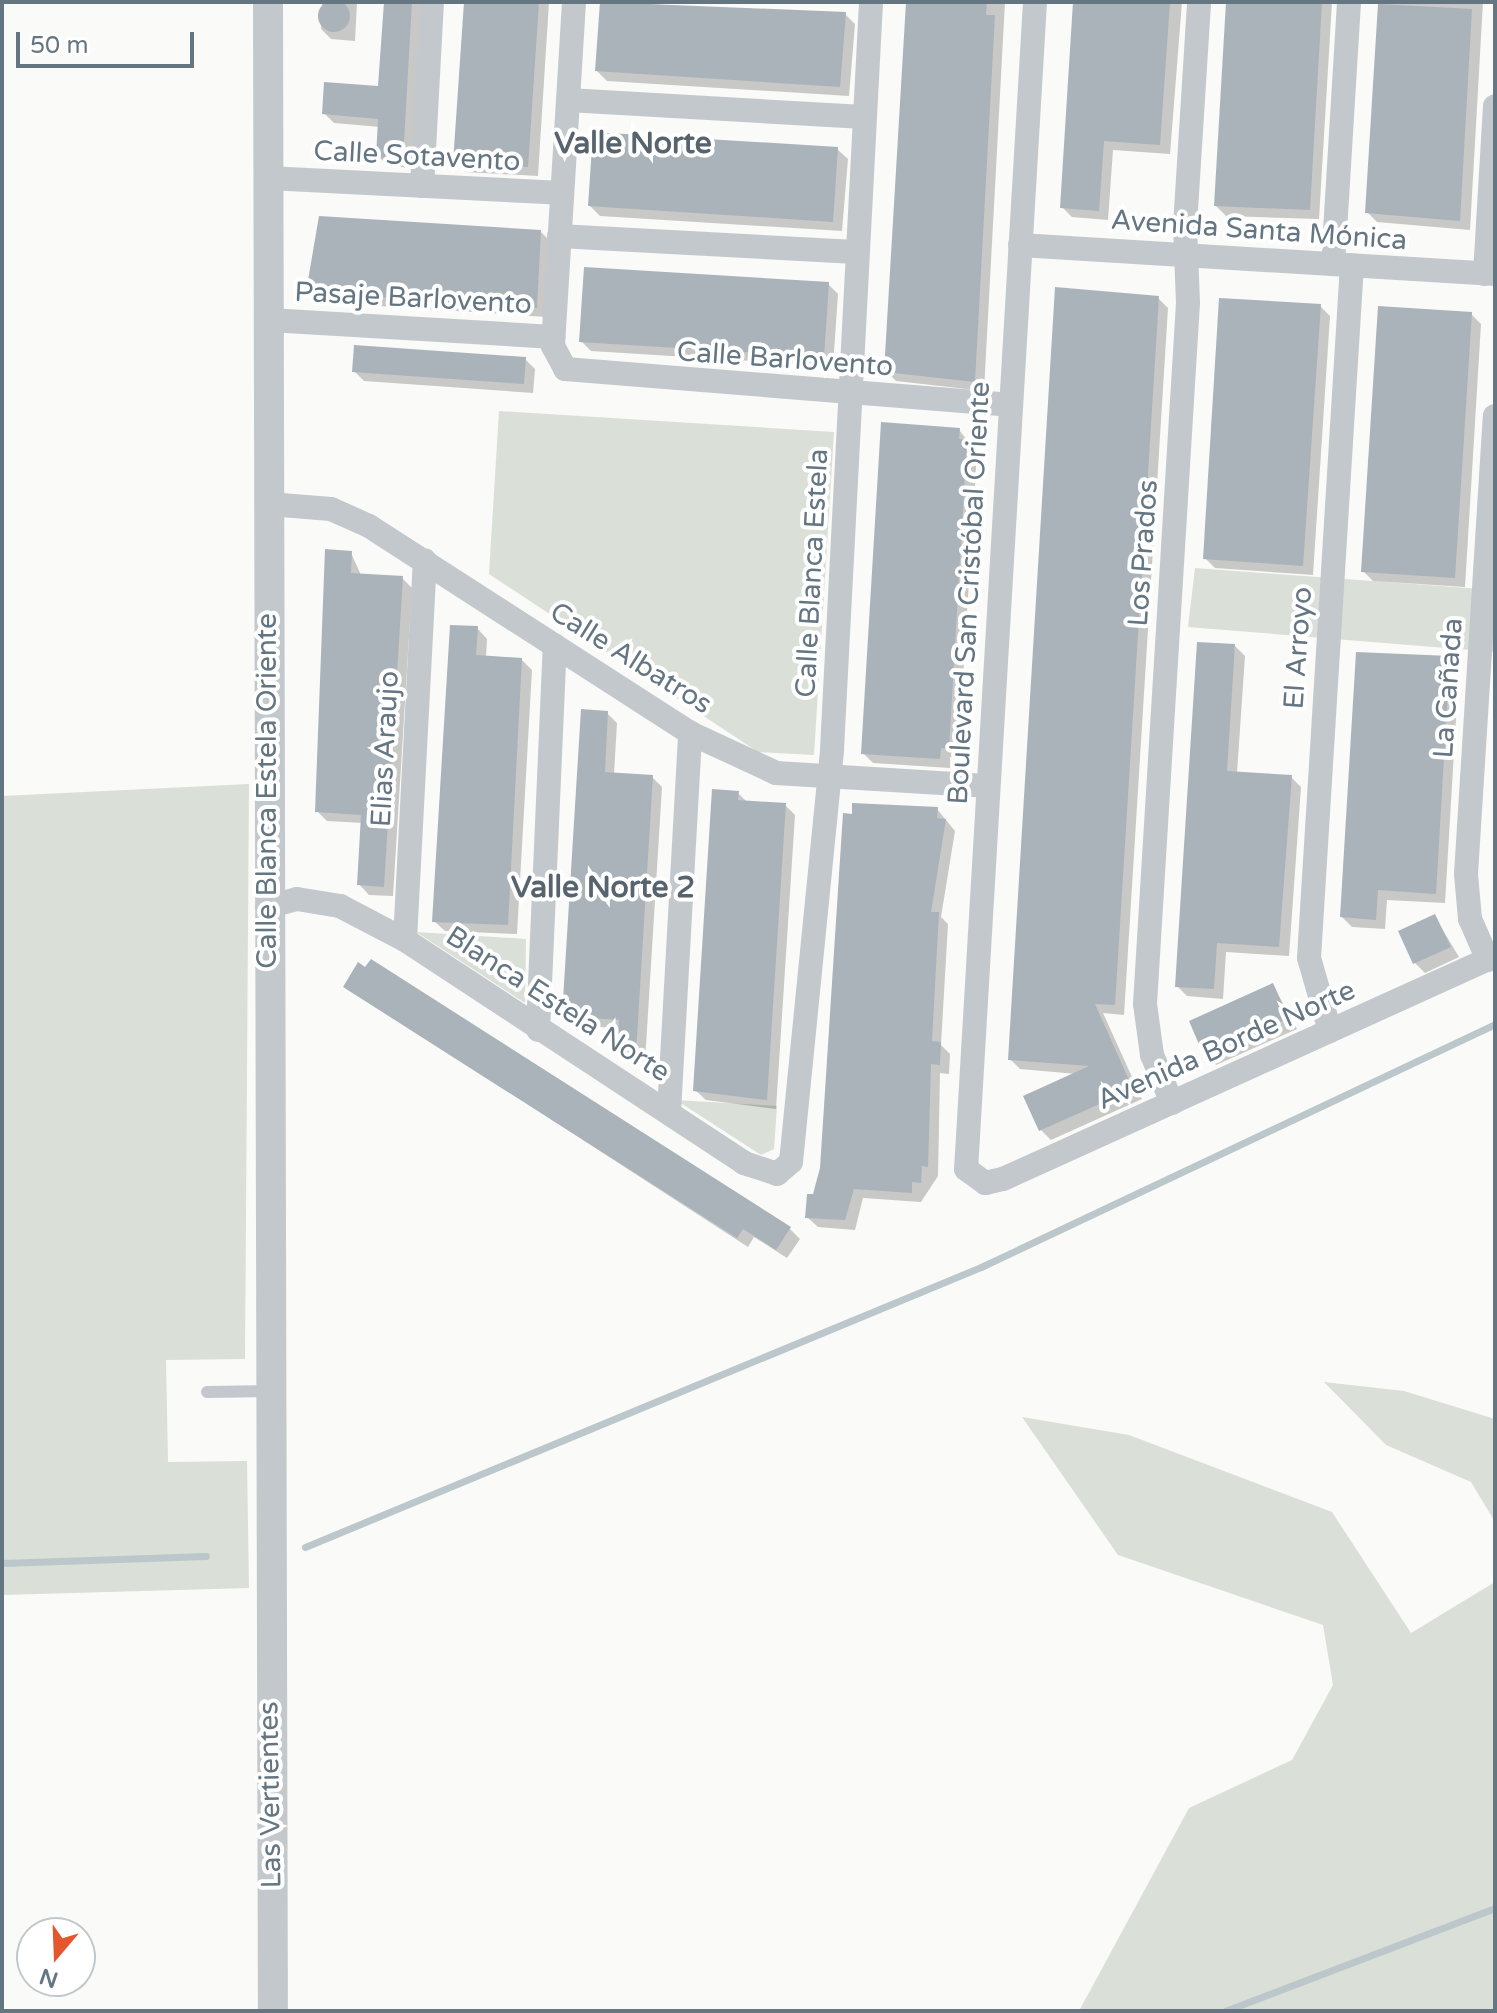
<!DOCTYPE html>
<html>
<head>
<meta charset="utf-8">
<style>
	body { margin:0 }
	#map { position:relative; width:1497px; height:2013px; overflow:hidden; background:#fafaf8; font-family:"Varela Round",sans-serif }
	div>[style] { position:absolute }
	.green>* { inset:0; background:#dadfd7 }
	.shadow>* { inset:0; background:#0003 }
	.stream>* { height:7px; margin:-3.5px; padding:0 3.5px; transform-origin:3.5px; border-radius:3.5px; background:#bbc7cb }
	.building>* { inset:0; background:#aab3b9 }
	.round { border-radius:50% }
	.service>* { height:12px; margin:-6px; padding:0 6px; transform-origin:6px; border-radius:6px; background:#c3c8cc }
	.minor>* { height:24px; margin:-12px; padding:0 12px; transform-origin:12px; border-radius:12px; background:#c3c8cc }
	.tertiary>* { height:30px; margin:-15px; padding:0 15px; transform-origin:15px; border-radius:15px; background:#c3c8cc }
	span { translate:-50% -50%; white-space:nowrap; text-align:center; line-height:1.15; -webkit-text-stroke:8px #fff; paint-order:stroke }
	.street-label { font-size:28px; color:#657683 }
	.neighbourhood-label { font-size:30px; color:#57646e; font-weight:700 }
	.frame { position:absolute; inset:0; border:4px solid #657683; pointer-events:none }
	.north { position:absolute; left:16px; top:1917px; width:80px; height:80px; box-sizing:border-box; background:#fff; border:2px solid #c1c8cd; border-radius:50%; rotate:199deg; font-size:22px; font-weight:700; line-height:32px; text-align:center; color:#657683 }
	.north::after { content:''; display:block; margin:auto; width:28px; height:36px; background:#e4572e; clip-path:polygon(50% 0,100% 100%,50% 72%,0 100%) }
	.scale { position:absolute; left:16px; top:32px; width:178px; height:36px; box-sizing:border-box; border:4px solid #657683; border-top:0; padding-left:10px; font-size:24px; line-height:28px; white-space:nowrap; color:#657683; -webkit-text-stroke:6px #fff; paint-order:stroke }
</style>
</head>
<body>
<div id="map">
	<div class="green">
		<div style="clip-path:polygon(499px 411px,834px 432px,814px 755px,758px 752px,489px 574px)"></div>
		<div style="clip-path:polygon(1195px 568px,1495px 590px,1495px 652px,1188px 627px)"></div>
		<div style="clip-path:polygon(249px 784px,245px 1359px,166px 1360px,168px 1462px,247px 1461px,249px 1588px,2px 1595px,2px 796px)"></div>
		<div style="clip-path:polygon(416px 932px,526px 939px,525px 1003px)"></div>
		<div style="clip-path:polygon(676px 1100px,777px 1106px,774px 1149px,761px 1155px)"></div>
		<div style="clip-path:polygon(1324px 1382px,1404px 1391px,1495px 1419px,1495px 1522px,1471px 1482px,1386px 1445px)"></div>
		<div style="clip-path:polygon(1022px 1417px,1129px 1435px,1332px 1512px,1411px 1633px,1495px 1582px,1495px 2011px,1079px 2011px,1189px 1808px,1292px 1760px,1333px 1685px,1323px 1625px,1118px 1555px)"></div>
	</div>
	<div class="shadow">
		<div style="clip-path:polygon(322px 2px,357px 2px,355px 41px,331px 39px,321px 29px)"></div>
		<div style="clip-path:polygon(387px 2px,423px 2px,412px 168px,388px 166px,378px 156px,380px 127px,334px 123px,324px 113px,380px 88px)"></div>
		<div style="clip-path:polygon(466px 2px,549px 2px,538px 176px,465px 172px,455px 162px)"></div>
		<div style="clip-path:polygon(602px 2px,845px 14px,855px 24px,849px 96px,607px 81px,597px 71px)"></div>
		<div style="clip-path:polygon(908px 2px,1005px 2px,984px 391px,896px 381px,886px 371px)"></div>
		<div style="clip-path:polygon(1078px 2px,1182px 2px,1170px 154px,1113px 150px,1108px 220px,1072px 217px,1062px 207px)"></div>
		<div style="clip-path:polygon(1229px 2px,1332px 2px,1319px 219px,1226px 216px,1216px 206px)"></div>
		<div style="clip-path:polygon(1380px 2px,1483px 2px,1470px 230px,1377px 222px,1367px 212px)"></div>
		<div style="clip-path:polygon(837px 149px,848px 159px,842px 231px,600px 216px,590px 206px)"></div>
		<div style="clip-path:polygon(541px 232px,551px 242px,547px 317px,318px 302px,308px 292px)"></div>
		<div style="clip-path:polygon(828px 284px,838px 294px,833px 366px,591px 351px,581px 341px)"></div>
		<div style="clip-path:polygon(1158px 298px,1168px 308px,1124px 1015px,1103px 1013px,1142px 1099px,1051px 1140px,1041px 1130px,1077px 1074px,1020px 1069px,1010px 1059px)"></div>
		<div style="clip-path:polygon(1320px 306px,1330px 316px,1313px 575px,1215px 568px,1205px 558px)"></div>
		<div style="clip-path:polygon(1471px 314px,1481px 324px,1465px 587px,1373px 581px,1363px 571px)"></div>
		<div style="clip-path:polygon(525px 359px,535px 369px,533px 393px,364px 381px,354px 371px)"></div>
		<div style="clip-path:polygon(959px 430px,977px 452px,958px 758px,950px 757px,950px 768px,873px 763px,863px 753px)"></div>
		<div style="clip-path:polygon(351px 553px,361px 575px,402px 578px,412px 588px,393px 896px,369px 895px,359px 884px,363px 823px,327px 821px,317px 811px)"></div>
		<div style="clip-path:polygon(477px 628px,487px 639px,486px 658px,522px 660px,532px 670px,517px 934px,445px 931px,434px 921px)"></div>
		<div style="clip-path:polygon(1235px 646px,1245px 656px,1237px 773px,1291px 777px,1301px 787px,1289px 956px,1226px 952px,1223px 999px,1187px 996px,1177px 986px)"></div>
		<div style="clip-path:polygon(1449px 658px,1459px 668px,1445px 903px,1387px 900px,1385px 929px,1352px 927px,1342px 917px)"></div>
		<div style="clip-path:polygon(607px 713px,617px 723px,614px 774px,652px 777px,662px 787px,645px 1062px,619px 1051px,621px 1028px,574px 1026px,564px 1015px)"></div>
		<div style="clip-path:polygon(738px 793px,748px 803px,785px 805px,795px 815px,776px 1109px,706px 1100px,695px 1090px)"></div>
		<div style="clip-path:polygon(937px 809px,955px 831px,941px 917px,948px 924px,941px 1045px,950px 1054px,949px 1074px,940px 1073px,938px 1176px,921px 1202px,863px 1198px,855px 1230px,818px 1227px,807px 1217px)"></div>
		<div style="clip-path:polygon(1435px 917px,1459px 957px,1425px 973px,1415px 963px)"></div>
		<div style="clip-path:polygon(345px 986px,790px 1229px,800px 1239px,787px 1258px,754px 1237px,748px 1247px)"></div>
		<div style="clip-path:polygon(1273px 986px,1297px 1029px,1216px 1065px,1191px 1022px)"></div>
	</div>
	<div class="stream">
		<div style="left:305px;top:1547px;width:732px;rotate:-22.5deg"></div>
		<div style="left:981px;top:1267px;width:569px;rotate:-25.3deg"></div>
		<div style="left:2px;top:1563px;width:204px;rotate:-2deg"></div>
		<div style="left:1225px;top:2011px;width:289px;rotate:-20.9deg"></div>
	</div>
	<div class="building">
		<div class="round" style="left:318px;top:0;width:32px;height:32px"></div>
		<div style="clip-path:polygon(384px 2px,412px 2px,403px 159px,376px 157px,378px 119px,322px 114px,324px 82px,378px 86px)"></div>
		<div style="clip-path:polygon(464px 2px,539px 2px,528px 167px,453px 163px)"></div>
		<div style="clip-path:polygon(600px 2px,846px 12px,840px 87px,595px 71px)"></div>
		<div style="clip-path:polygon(906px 2px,987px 2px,986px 15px,995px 15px,975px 382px,884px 372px)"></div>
		<div style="clip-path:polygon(1073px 2px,1170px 2px,1160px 145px,1104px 141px,1099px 211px,1060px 208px)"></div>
		<div style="clip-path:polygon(1226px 2px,1322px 2px,1310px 210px,1214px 206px)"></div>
		<div style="clip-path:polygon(1378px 4px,1472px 9px,1460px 221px,1365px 213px)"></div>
		<div style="clip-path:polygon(593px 132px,838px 147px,833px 222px,588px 206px)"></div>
		<div style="clip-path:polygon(319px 216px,541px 230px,537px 308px,306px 292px)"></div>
		<div style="clip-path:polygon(584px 267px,829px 282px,824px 357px,579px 342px)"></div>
		<div style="clip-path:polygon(1055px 287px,1159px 296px,1115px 1005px,1095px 1004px,1133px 1089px,1039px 1131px,1023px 1096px,1089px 1066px,1008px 1060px)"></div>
		<div style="clip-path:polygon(1219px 298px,1321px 304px,1303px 566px,1203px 559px)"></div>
		<div style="clip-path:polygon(1378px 306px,1472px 312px,1455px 578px,1361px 572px)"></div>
		<div style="clip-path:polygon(354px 345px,526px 357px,524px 384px,352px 372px)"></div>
		<div style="clip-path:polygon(881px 422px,960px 428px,959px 439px,967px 440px,949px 749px,941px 748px,940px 759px,861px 754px)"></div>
		<div style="clip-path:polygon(325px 549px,352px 551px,351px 573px,403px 576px,384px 887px,357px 885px,361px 815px,315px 812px)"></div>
		<div style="clip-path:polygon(450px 625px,478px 626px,476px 655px,522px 658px,508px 925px,432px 922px)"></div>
		<div style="clip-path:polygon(1197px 642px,1235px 644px,1227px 771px,1292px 775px,1279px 947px,1217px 943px,1214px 989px,1175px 987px)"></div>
		<div style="clip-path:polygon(1356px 652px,1450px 656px,1436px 894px,1378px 890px,1376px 920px,1340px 917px)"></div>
		<div style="clip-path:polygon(581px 709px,608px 711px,605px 772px,653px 775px,636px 1053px,617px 1051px,619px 1020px,562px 1016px)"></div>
		<div style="clip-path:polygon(712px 789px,739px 791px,738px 800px,786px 803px,767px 1100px,693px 1091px)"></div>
		<div style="clip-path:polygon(852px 803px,938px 807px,937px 818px,946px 819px,931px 912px,939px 912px,932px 1041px,941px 1042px,940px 1065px,931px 1064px,928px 1167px,922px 1166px,921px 1183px,912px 1182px,912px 1193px,854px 1189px,845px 1220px,805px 1218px,807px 1194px,813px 1194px,820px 1168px,843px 813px,852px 814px)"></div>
		<div style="clip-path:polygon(1435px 914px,1451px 947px,1413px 964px,1398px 931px)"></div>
		<div style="clip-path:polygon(371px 959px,791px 1227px,776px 1250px,743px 1229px,737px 1238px,343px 987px,358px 962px,365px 967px)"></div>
		<div style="clip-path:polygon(1273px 983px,1289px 1018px,1204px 1056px,1189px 1021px)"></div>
	</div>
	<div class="service">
		<div style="left:207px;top:1392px;width:59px;rotate:-1deg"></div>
	</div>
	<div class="minor">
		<div style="left:574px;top:2px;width:345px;rotate:93.5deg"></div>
		<div style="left:553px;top:346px;width:26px;rotate:62deg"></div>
		<div style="left:565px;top:369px;width:446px;rotate:4.6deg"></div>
		<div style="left:1035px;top:2px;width:1169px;rotate:93.38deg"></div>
		<div style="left:966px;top:1169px;width:24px;rotate:36deg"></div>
		<div style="left:985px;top:1183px;width:18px;rotate:-13deg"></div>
		<div style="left:1003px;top:1179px;width:540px;rotate:-24.38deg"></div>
		<div style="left:568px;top:100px;width:296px;rotate:3.3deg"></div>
		<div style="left:268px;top:178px;width:294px;rotate:2.9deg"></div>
		<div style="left:422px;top:186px;width:184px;rotate:-86.9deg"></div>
		<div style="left:559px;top:236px;width:297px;rotate:3.1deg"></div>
		<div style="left:1020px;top:245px;width:476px;rotate:3.5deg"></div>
		<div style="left:1333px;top:264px;width:262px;rotate:-86.5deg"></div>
		<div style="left:1485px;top:274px;width:168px;rotate:-86.6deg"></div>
		<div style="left:269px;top:320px;width:285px;rotate:3.4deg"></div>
		<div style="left:269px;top:504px;width:62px;rotate:4.6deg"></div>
		<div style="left:331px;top:509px;width:42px;rotate:24.1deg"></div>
		<div style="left:369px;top:526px;width:382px;rotate:32.8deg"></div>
		<div style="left:690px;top:733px;width:95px;rotate:24.9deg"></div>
		<div style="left:776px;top:773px;width:211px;rotate:3.5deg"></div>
		<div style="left:267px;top:907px;width:31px;rotate:-15deg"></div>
		<div style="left:297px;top:899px;width:44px;rotate:9.2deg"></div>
		<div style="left:340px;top:906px;width:73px;rotate:27.6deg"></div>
		<div style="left:405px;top:940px;width:406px;rotate:33.3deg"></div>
		<div style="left:744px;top:1163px;width:35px;rotate:18deg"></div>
		<div style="left:777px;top:1174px;width:18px;rotate:-41deg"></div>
		<div style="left:791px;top:1162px;width:415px;rotate:-84.3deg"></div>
		<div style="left:832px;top:749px;width:748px;rotate:-87.01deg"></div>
		<div style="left:405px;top:940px;width:380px;rotate:-87deg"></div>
		<div style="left:1488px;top:960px;width:45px;rotate:-113.7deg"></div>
		<div style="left:1470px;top:919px;width:45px;rotate:-95.1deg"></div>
		<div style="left:1466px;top:874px;width:459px;rotate:-86.4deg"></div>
		<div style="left:538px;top:1030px;width:385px;rotate:-87.5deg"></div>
		<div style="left:1330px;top:1031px;width:76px;rotate:-106deg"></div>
		<div style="left:1309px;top:958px;width:694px;rotate:-86.45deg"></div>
		<div style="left:1172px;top:1103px;width:52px;rotate:-112.6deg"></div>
		<div style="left:1152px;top:1055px;width:51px;rotate:-97.8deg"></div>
		<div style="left:1145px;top:1004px;width:702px;rotate:-86.49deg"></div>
		<div style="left:1188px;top:303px;width:77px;rotate:-92.2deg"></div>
		<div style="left:1185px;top:226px;width:224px;rotate:-86.4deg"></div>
		<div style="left:669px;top:1112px;width:380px;rotate:-86.8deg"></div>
	</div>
	<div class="tertiary">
		<div style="left:268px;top:2px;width:2009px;rotate:89.86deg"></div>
	</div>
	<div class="street-label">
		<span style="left:417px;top:156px;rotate:3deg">Calle Sotavento</span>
		<span style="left:1259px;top:230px;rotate:4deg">Avenida Santa Mónica</span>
		<span style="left:413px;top:298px;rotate:3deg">Pasaje Barlovento</span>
		<span style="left:785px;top:359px;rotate:4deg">Calle Barlovento</span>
		<span style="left:1143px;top:553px;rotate:-86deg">Los Prados</span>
		<span style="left:812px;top:573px;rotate:-87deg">Calle Blanca Estela</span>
		<span style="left:969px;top:593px;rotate:-87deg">Boulevard San Cristóbal Oriente</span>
		<span style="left:1298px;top:648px;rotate:-86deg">El Arroyo</span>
		<span style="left:631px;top:658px;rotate:32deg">Calle Albatros</span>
		<span style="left:1448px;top:688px;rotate:-86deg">La Cañada</span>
		<span style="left:385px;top:749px;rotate:-87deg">Elias Araujo</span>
		<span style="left:267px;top:791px;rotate:-90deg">Calle Blanca Estela Oriente</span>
		<span style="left:558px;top:1004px;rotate:33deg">Blanca Estela Norte</span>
		<span style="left:1226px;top:1045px;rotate:-24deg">Avenida Borde Norte</span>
		<span style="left:270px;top:1795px;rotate:-91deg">Las Vertientes</span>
	</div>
	<div class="neighbourhood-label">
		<span style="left:633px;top:144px">Valle Norte</span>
		<span style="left:603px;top:888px">Valle Norte 2</span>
	</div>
	<div class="frame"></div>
	<div class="north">N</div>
	<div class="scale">50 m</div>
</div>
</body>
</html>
